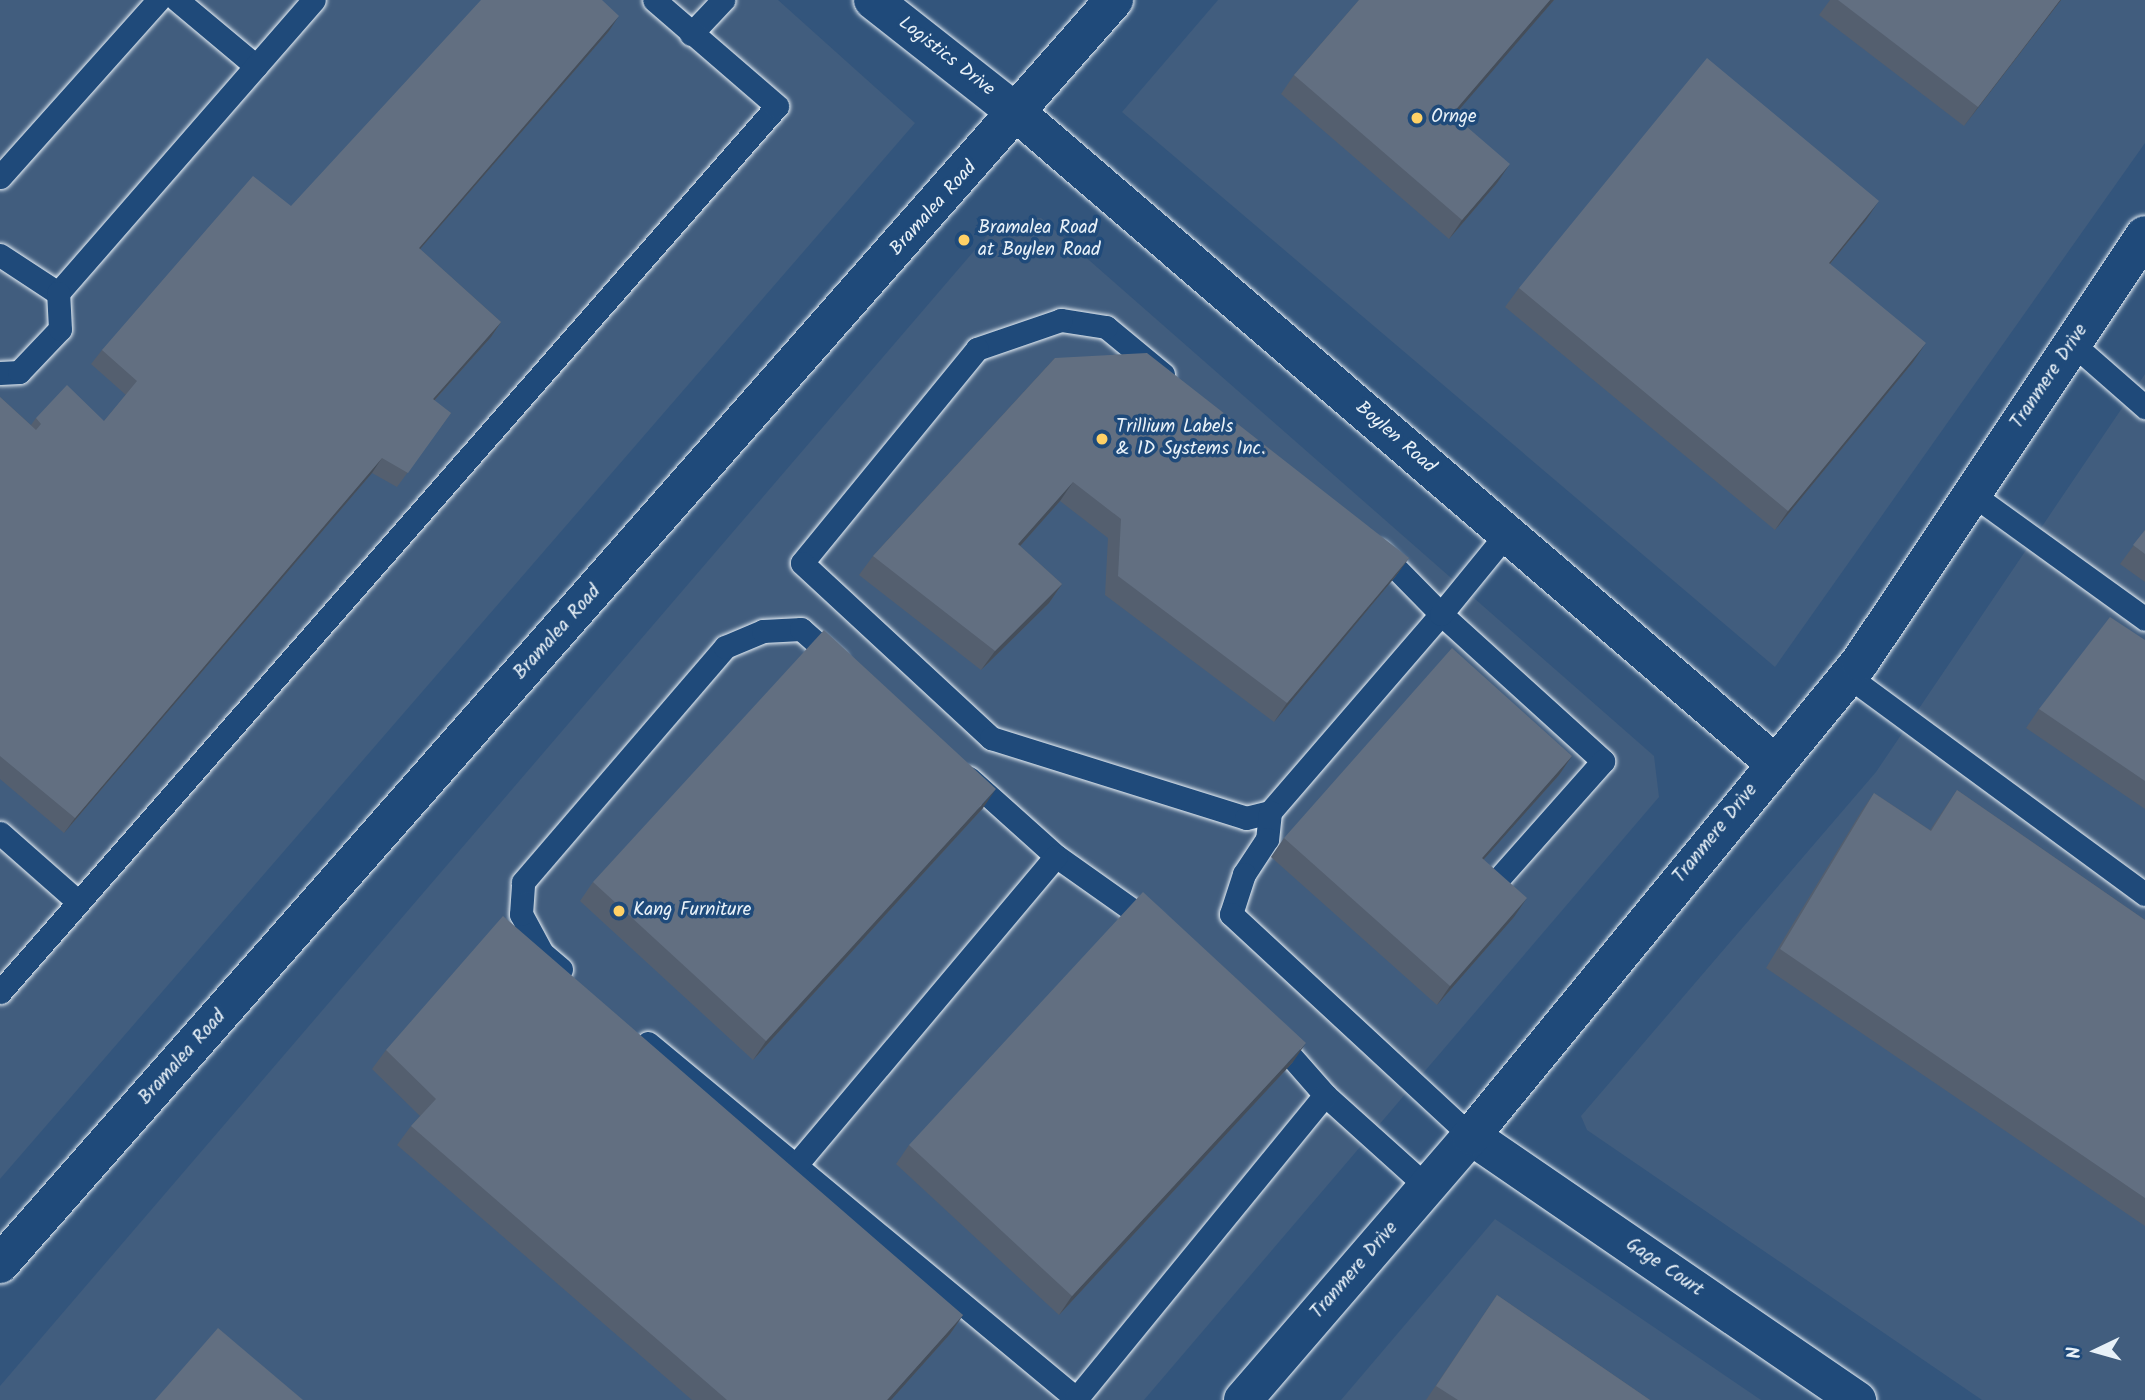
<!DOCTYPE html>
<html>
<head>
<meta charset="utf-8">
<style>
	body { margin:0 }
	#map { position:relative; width:2145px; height:1400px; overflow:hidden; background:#33557c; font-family:Kalam,sans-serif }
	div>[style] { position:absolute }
	.built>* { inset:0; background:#415d7e }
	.roads { filter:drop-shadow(0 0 2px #e8f1f8) drop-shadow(0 0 2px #e8f1f8) }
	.service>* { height:23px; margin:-11.5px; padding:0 11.5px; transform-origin:11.5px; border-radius:11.5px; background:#1f4a7a }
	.minor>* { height:38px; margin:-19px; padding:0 19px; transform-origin:19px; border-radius:19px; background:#1f4a7a }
	.secondary>* { height:38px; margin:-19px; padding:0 19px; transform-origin:19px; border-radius:19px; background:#1f4a7a }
	.wall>* { inset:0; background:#545f6f }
	.shaded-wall>* { inset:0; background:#454e5a }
	.building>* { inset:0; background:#626f81 }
	.dots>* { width:19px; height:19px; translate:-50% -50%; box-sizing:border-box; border:4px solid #1f4a7a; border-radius:50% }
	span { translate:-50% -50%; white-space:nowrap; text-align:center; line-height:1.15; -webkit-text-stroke:7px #1f4a7a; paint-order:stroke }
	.street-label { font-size:19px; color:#e8f1f8 }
	.poi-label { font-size:19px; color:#e8f1f8 }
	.left { translate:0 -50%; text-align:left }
	.north { position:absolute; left:2061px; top:1316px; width:70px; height:70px; -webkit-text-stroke:5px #1f4a7a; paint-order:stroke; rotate:265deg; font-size:19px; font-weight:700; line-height:28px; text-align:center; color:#e8f1f8 }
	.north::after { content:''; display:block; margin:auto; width:24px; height:32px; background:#e8f1f8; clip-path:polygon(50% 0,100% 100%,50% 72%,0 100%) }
</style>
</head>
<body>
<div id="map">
	<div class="built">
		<div style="clip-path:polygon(0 0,778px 0,915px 123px,0 1179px)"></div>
		<div style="clip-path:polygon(1218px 0,2145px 0,2145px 143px,1775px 667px,1122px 112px)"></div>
		<div style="clip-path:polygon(1041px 218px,1654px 756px,1659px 797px,1144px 1400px,0 1400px,0 1386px,998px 223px)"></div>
		<div style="clip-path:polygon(2145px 374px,2145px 1400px,1982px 1400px,1587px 1130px,1581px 1116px,1876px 772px)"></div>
		<div style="clip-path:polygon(1495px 1219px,1761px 1400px,1341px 1400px)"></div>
	</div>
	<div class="roads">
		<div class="service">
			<div style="left:177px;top:0;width:103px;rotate:39.9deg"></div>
			<div style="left:691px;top:34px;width:47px;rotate:-46.7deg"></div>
			<div style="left:0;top:177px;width:237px;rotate:-48.2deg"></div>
			<div style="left:0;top:255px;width:69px;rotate:33.2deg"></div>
			<div style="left:58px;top:293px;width:389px;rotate:-48.9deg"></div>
			<div style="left:2073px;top:344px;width:96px;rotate:41.2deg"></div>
			<div style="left:0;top:373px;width:19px;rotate:-3deg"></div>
			<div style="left:19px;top:372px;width:59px;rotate:-46.4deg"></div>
			<div style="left:60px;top:329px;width:36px;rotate:-93deg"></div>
			<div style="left:1163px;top:374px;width:74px;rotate:-140.5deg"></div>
			<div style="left:1106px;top:327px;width:46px;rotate:-171.2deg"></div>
			<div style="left:1061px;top:320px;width:89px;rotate:161deg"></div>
			<div style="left:977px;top:349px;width:276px;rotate:129.3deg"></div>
			<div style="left:802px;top:563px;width:258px;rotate:42.8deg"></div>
			<div style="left:991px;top:738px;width:267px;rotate:17.4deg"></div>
			<div style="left:1246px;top:818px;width:25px;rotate:-14deg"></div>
			<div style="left:1270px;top:812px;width:262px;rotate:-49.2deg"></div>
			<div style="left:1441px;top:614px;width:219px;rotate:42.2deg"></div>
			<div style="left:1603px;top:761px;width:154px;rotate:131.6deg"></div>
			<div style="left:1972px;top:494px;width:213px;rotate:35.8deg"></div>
			<div style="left:1379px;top:551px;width:88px;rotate:45.5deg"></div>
			<div style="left:1441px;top:614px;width:104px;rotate:-50.8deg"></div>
			<div style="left:1848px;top:676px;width:368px;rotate:36.3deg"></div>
			<div style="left:969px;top:778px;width:117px;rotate:41.9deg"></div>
			<div style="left:1056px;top:856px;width:118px;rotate:35.3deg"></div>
			<div style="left:1270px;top:812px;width:27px;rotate:96deg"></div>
			<div style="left:1267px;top:839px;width:42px;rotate:123.3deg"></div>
			<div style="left:1244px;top:874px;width:42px;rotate:108deg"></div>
			<div style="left:1231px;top:914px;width:327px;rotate:42.8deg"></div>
			<div style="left:0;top:833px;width:103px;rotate:41.4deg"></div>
			<div style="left:561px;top:969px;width:25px;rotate:-140deg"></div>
			<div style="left:542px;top:953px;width:44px;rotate:-118.3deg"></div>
			<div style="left:521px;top:914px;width:32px;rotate:-86deg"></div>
			<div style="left:523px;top:882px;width:310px;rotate:-49.3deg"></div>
			<div style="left:725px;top:647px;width:41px;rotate:-22.8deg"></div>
			<div style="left:763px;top:631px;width:38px;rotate:-3deg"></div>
			<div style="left:801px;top:629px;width:47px;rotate:41.5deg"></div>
			<div style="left:0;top:992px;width:1178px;rotate:-48.75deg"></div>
			<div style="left:777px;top:106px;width:162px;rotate:-139.2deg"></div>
			<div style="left:1275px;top:1038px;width:76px;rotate:48.7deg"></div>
			<div style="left:1325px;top:1095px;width:137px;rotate:42deg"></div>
			<div style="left:648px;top:1043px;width:559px;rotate:39.7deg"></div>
			<div style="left:795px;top:1166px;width:405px;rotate:-49.9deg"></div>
			<div style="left:1076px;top:1399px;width:393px;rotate:-50.7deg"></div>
		</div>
		<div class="minor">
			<div style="left:873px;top:0;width:184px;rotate:38.2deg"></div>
			<div style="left:1018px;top:114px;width:995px;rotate:40.64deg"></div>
			<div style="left:1471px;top:1136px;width:468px;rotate:34.4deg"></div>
			<div style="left:1243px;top:1400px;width:349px;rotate:-49.2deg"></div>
			<div style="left:1471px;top:1136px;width:613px;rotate:-50.63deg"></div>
			<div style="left:1860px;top:662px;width:513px;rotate:-56.28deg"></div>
		</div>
		<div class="secondary">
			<div style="left:0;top:1264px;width:1685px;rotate:-48.61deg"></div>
		</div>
	</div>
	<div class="wall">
		<div style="clip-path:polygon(1359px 0,1554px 0,1454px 115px,1497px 183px,1449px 239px,1281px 94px,1294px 75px)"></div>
		<div style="clip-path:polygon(1830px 0,2061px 0,1964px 126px,1819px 15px)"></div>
		<div style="clip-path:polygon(609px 31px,420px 249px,501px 322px,491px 337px,434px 401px,451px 413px,397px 487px,372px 473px,64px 833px,0 779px,0 397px,31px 425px,36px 418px,104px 421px,126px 395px,91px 364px,102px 350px,291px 206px)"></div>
		<div style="clip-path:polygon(1866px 220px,1830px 264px,1913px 362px,1775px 530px,1505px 307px,1519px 288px)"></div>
		<div style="clip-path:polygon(1055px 358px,1409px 558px,1395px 577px,1274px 722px,1105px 595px,1108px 538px,1060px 501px,1020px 546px,1062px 584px,1049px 603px,981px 670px,859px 575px,873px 556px)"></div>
		<div style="clip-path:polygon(2145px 530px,2145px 582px,2120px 564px)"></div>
		<div style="clip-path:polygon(2145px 640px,2145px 809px,2026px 728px,2039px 709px)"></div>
		<div style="clip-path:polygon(1572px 756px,1559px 775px,1484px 859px,1514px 917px,1437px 1005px,1271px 857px,1284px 838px)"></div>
		<div style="clip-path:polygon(1957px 790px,2145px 920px,2145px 1226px,1766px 968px,1861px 812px,1874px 793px,1930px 830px)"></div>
		<div style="clip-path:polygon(983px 808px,753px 1060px,580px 901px,593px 882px)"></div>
		<div style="clip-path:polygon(386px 1050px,963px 1315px,950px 1334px,891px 1400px,692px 1400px,397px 1145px,411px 1126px,420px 1116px,372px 1069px)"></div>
		<div style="clip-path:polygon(1293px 1062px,1059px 1315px,896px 1164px,909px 1145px)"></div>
		<div style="clip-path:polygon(1497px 1295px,1650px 1400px,1426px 1400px)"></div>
	</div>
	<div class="shaded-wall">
		<div style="clip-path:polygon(1550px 0,1554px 0,1439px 133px,1452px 114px)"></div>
		<div style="clip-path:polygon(2060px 0,2061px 0,1964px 126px,1978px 107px)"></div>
		<div style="clip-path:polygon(619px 16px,609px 31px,408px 263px,419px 248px)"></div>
		<div style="clip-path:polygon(1510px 164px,1497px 183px,1449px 239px,1462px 220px)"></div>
		<div style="clip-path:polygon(1879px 201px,1866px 220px,1815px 282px,1829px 263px)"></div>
		<div style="clip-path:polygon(501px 322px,491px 337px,422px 414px,433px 399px)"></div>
		<div style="clip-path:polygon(1926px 343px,1913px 362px,1775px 530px,1788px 511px)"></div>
		<div style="clip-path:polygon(382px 458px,372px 473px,64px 833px,75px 818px)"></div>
		<div style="clip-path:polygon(1073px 482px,1060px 501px,1005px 563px,1018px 544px)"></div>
		<div style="clip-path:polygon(1409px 558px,1395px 577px,1274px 722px,1287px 703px)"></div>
		<div style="clip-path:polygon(1062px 584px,1049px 603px,981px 670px,995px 651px)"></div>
		<div style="clip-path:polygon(1572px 756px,1559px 775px,1468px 877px,1482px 858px)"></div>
		<div style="clip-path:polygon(996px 789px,983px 808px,753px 1060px,766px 1041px)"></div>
		<div style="clip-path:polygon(1527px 898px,1514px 917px,1437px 1005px,1450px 986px)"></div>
		<div style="clip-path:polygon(1306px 1043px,1293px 1062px,1059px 1315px,1072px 1296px)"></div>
		<div style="clip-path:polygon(963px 1315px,950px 1334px,891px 1400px,887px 1400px)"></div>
	</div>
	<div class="building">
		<div style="clip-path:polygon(481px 0,602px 0,619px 16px,419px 248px,501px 322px,433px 399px,451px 413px,408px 473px,382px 458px,75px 818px,0 756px,0 397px,36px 430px,41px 424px,36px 418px,67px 385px,104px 421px,137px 381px,102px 350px,253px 176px,291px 206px)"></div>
		<div style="clip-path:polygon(1359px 0,1550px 0,1452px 114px,1510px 164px,1462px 220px,1294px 75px)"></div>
		<div style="clip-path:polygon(1838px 0,2060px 0,1978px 107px)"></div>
		<div style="clip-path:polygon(1707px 58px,1879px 201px,1829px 263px,1926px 343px,1788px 511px,1519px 288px)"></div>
		<div style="clip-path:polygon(1147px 353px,1409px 558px,1287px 703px,1118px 576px,1121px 519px,1073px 482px,1018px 544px,1062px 584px,995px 651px,873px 556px,1055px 358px)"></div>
		<div style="clip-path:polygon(2145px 530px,2145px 554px,2133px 545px)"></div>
		<div style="clip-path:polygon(2110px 617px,2145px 640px,2145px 781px,2039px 709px)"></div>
		<div style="clip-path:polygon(824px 630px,996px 789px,766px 1041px,593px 882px)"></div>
		<div style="clip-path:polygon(1452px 648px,1572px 756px,1482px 858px,1527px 898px,1450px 986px,1284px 838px)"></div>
		<div style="clip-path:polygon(1957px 790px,2145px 920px,2145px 1198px,1780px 949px,1874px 793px,1931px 831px)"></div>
		<div style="clip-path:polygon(1143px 892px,1306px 1043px,1072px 1296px,909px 1145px)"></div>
		<div style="clip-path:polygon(503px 916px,963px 1315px,887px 1400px,727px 1400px,411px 1126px,436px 1099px,386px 1050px)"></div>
		<div style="clip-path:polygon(1497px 1295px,1650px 1400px,1458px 1400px,1436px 1386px)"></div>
		<div style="clip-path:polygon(218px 1328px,303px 1400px,155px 1400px)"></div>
	</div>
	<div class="dots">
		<div style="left:1417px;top:118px;background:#ffd166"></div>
		<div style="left:964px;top:240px;background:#ffd166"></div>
		<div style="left:1102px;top:439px;background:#ffd166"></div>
		<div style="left:619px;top:911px;background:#ffd166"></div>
	</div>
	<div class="street-label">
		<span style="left:946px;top:57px;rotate:38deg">Logistics Drive</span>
		<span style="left:934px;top:209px;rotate:-48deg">Bramalea Road</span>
		<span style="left:2050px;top:377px;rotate:-56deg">Tranmere Drive</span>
		<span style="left:1395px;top:438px;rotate:41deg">Boylen Road</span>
		<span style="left:558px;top:633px;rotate:-48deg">Bramalea Road</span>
		<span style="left:1716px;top:834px;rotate:-51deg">Tranmere Drive</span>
		<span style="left:183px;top:1058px;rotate:-48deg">Bramalea Road</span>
		<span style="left:1664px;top:1268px;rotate:34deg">Gage Court</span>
		<span style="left:1355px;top:1271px;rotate:-49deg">Tranmere Drive</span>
	</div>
	<div class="poi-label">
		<span class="left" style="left:1431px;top:118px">Ornge</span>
		<span class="left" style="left:978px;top:240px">Bramalea Road<br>at Boylen Road</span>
		<span class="left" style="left:1116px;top:439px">Trillium Labels<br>&amp; ID Systems Inc.</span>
		<span class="left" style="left:633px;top:911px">Kang Furniture</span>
	</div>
	<div class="north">N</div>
</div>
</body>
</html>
